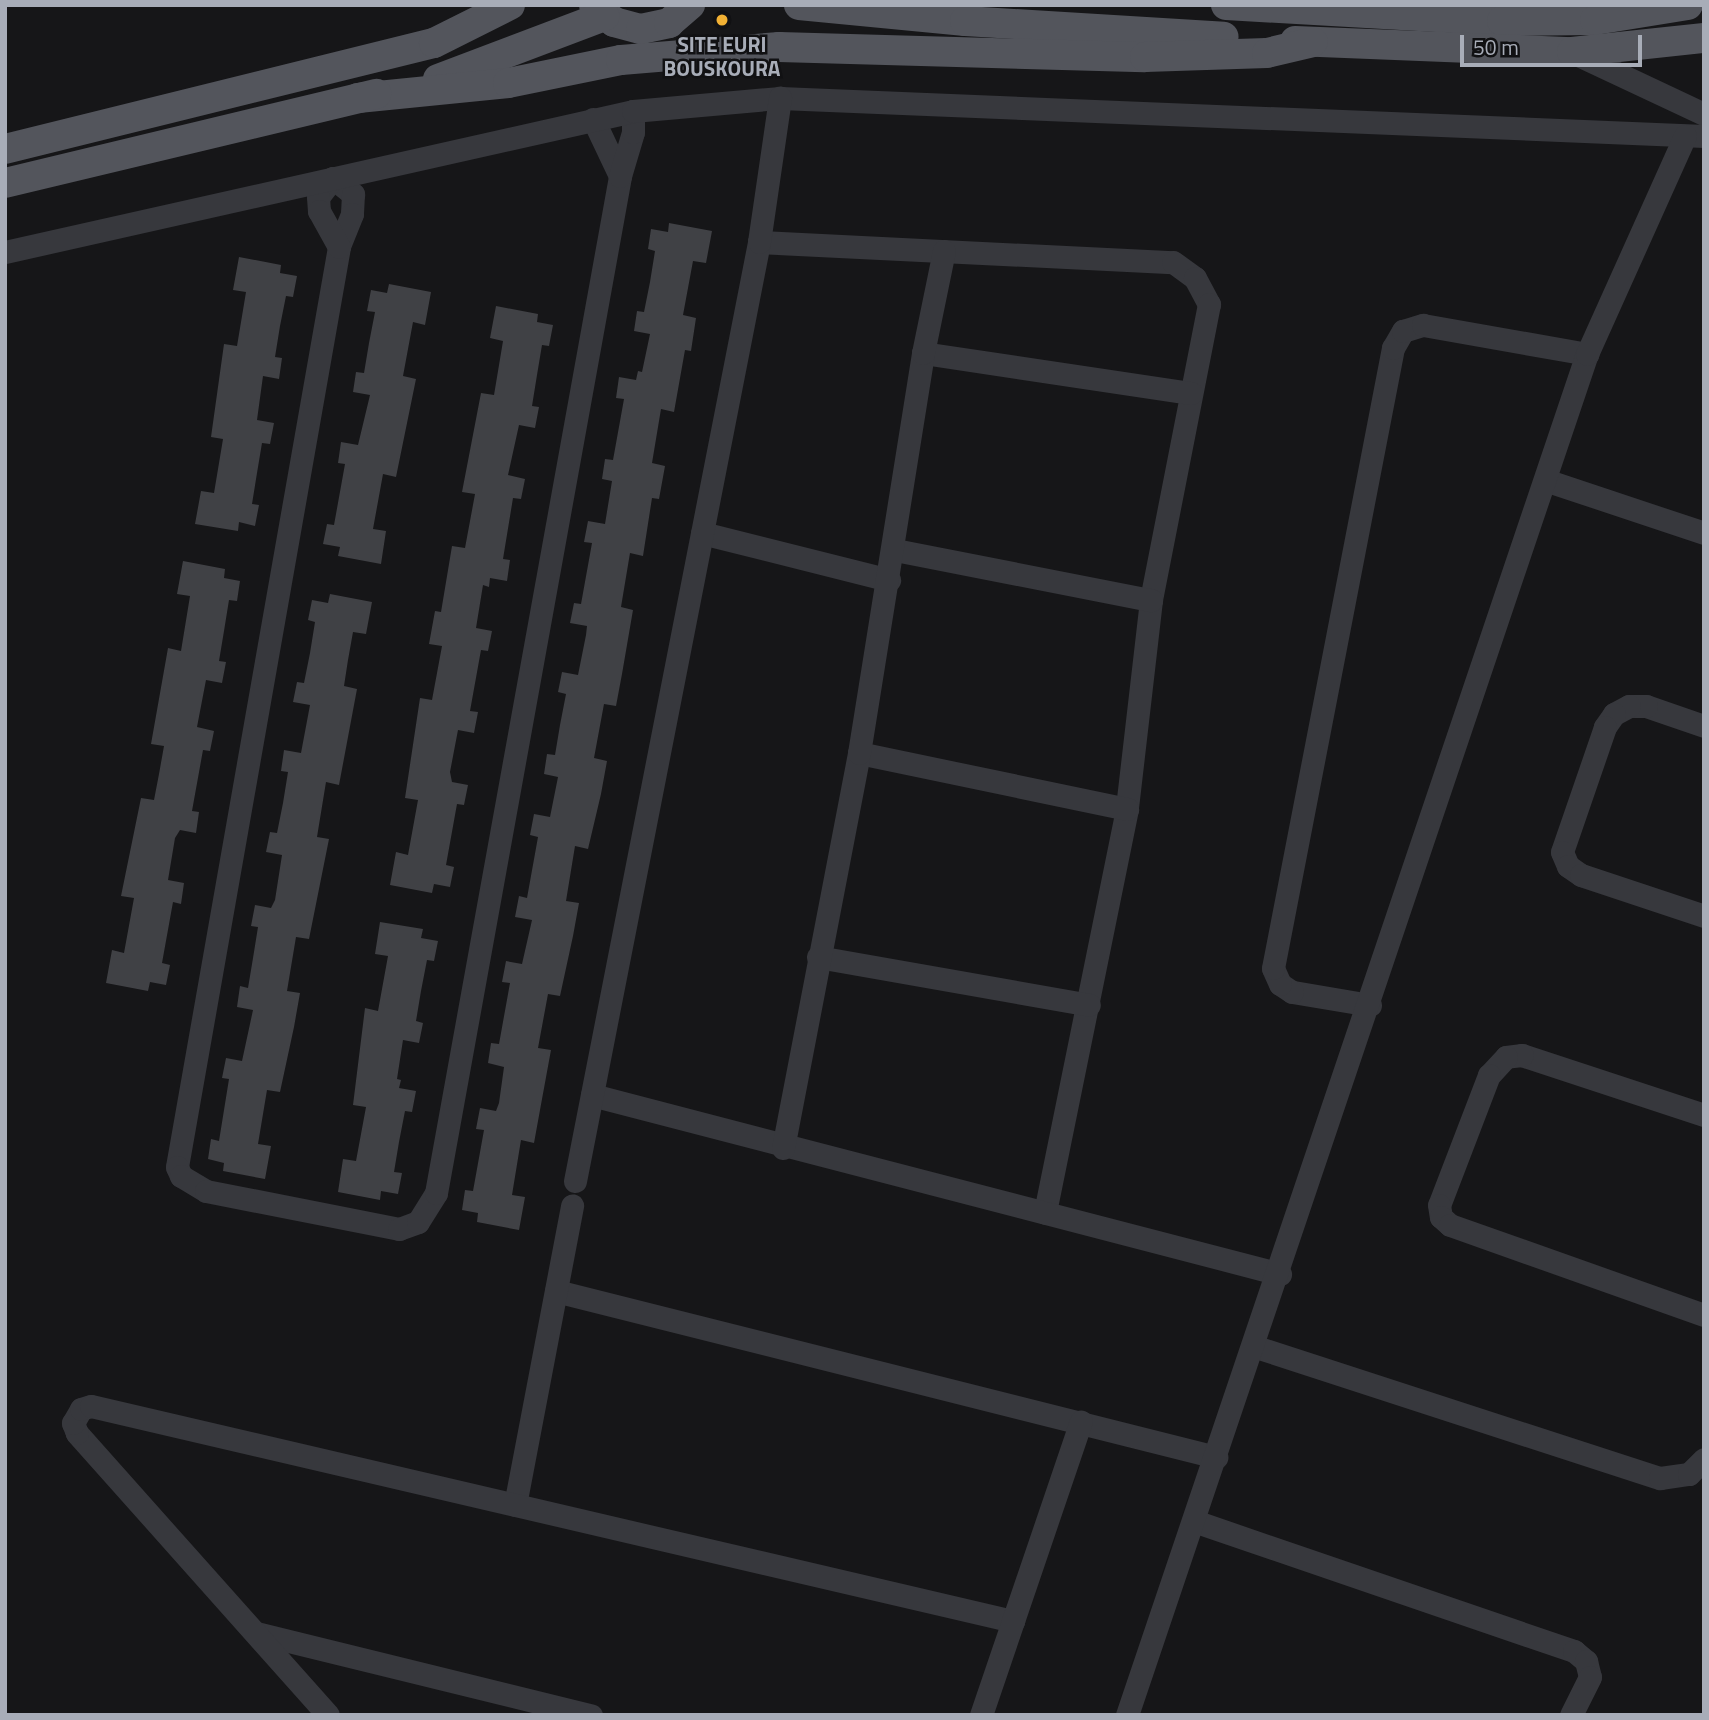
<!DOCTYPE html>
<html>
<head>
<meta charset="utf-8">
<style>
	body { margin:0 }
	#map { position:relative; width:1709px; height:1720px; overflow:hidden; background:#161618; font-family:"Titillium Web",sans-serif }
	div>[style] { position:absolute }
	.building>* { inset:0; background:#404145 }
	.minor>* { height:23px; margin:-11.5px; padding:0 11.5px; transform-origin:11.5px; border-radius:11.5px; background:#37383d }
	.major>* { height:30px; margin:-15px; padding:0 15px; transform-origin:15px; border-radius:15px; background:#53555c }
	.dots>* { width:19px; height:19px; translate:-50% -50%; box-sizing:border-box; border:4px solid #111113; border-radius:50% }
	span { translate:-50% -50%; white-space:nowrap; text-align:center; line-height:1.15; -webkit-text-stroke:5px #111113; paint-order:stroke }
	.poi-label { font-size:21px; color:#a8adb8; font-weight:700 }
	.frame { position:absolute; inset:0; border:7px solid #a8adb8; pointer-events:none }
	.scale { position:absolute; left:1460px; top:35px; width:182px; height:32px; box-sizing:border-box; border:4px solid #a8adb8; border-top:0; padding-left:9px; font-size:21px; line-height:24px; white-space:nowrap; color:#a8adb8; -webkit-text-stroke:5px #111113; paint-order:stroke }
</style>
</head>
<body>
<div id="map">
	<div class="building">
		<div style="clip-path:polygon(669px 223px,712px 231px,706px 263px,693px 261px,683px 315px,696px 318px,691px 351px,685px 350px,674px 412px,661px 409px,652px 463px,665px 466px,659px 499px,652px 498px,643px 556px,630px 553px,621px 607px,633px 610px,622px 674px,616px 706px,604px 704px,594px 758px,607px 761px,601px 794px,588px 849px,575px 846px,566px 901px,579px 903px,573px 936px,560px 996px,548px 994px,538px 1048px,551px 1050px,540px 1110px,534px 1143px,521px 1140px,512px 1195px,525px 1197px,519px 1230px,477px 1222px,478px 1213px,462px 1210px,465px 1190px,473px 1191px,484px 1130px,476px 1129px,480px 1108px,496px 1111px,499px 1103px,504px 1067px,488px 1063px,491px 1043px,499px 1044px,510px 983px,502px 982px,506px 961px,522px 964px,532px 920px,515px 917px,519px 896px,527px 898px,538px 837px,530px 835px,534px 814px,550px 817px,558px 777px,544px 774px,547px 754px,555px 755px,560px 725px,566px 694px,558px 692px,562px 672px,578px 675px,586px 635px,587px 626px,570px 623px,574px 603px,581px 604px,592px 543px,584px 542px,588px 521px,605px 524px,612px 481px,602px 479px,605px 459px,613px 460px,624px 399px,616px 398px,619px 377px,636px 380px,638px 371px,642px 372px,650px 334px,634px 331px,637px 311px,644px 312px,650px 282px,655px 251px,648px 249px,651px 229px,668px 232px)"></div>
		<div style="clip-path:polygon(239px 257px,281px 265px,280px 273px,297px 276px,293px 297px,286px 296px,280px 326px,275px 357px,282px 358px,279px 379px,263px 376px,257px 420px,274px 423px,270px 444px,262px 443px,257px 473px,252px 504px,259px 505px,255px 526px,239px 522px,238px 531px,195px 524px,201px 491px,214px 493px,223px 439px,211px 437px,224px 344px,237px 346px,246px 292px,233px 290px)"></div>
		<div style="clip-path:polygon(389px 284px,431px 292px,425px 325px,413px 322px,403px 376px,416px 379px,396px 477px,383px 474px,373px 529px,386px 531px,381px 564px,338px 556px,340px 547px,323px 544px,327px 524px,334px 525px,345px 464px,338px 463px,341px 442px,358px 445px,370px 395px,353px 392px,356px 372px,364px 373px,369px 343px,375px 312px,367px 311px,371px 290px,387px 293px)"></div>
		<div style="clip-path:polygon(496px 306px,538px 314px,537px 322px,553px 325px,549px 346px,542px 345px,537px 375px,532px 406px,539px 407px,535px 428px,519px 425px,508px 475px,525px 479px,521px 499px,513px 498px,503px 559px,510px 560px,507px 581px,490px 578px,489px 587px,483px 585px,476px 628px,492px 631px,488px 651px,481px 650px,470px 711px,478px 712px,474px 733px,458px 730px,450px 772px,452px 782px,468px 785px,464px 805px,457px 804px,446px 865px,454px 867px,450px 887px,434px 884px,432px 893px,390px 885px,396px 852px,408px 855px,418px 800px,405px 798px,420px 698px,432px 700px,442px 646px,429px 644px,435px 611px,441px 612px,452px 546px,465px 548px,475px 494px,462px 492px,481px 393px,494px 395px,503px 341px,490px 338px)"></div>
		<div style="clip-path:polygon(183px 561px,225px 569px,224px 578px,240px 581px,237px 601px,229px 600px,224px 631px,219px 661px,226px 662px,222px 683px,206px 680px,197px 727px,214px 731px,210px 751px,203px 750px,192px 811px,199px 812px,196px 833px,180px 830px,175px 838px,168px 880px,184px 883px,181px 904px,173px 902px,162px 963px,170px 965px,166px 985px,150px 982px,148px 991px,106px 983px,112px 950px,124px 953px,134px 898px,121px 896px,141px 798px,154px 800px,159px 774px,164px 746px,151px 744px,168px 648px,181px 651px,190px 596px,177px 594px)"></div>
		<div style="clip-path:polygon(330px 594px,372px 602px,366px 634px,353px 632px,348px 660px,344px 686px,357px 689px,339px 785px,326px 782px,317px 837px,329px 839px,309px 939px,296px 937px,287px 991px,300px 993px,294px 1027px,280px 1092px,267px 1090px,258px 1144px,271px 1146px,265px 1179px,223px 1171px,224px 1163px,208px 1159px,211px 1139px,219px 1141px,229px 1079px,222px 1078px,226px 1058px,242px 1061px,253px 1010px,237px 1007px,240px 986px,248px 988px,253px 958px,258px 927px,251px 926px,255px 905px,271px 908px,275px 900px,282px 855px,266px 852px,270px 832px,277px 833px,283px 803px,288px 772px,281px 771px,284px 750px,301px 753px,310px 705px,293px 702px,297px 682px,304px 683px,310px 653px,315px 622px,308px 620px,312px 600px,328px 603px)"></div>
		<div style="clip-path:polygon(380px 922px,423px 929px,421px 938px,438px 941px,434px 961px,427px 960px,421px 991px,416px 1021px,423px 1023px,419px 1043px,403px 1040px,397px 1079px,401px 1080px,399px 1088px,416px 1091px,412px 1112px,405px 1111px,399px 1142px,394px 1172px,402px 1173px,398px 1194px,381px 1191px,380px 1200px,338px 1192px,343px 1159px,356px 1161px,366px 1107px,353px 1105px,365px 1008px,378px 1011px,388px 956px,375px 954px)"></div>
	</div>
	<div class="minor">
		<div style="left:1572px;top:52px;width:146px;rotate:25.2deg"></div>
		<div style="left:593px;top:119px;width:63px;rotate:64.7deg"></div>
		<div style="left:333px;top:178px;width:26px;rotate:39deg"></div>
		<div style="left:353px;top:194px;width:20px;rotate:93deg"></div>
		<div style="left:352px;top:214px;width:35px;rotate:112deg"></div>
		<div style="left:339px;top:247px;width:934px;rotate:99.99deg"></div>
		<div style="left:177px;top:1167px;width:10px;rotate:66deg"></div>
		<div style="left:181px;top:1176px;width:29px;rotate:31deg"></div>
		<div style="left:206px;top:1191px;width:197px;rotate:11.1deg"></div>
		<div style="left:399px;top:1229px;width:20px;rotate:-20deg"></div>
		<div style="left:418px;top:1222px;width:34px;rotate:-58deg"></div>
		<div style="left:436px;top:1193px;width:1034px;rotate:-79.74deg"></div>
		<div style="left:620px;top:176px;width:46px;rotate:-73.5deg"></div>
		<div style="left:633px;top:132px;width:21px;rotate:-90deg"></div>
		<div style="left:333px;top:178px;width:24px;rotate:128deg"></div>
		<div style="left:318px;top:197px;width:14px;rotate:86deg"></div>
		<div style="left:319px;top:211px;width:41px;rotate:60.9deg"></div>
		<div style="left:759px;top:242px;width:414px;rotate:2.8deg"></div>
		<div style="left:1173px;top:262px;width:27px;rotate:36deg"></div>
		<div style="left:1195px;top:278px;width:30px;rotate:62deg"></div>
		<div style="left:1209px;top:304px;width:302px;rotate:101.1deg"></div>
		<div style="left:1151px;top:600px;width:210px;rotate:96.6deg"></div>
		<div style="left:1127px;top:809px;width:412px;rotate:101.5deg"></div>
		<div style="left:5px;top:252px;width:644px;rotate:-12.65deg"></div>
		<div style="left:633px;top:111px;width:148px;rotate:-5.1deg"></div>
		<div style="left:780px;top:98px;width:925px;rotate:2.35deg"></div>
		<div style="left:923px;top:353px;width:271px;rotate:8.5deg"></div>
		<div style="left:1545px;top:480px;width:168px;rotate:18.4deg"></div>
		<div style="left:702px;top:533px;width:193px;rotate:14.1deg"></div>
		<div style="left:895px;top:550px;width:261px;rotate:11.1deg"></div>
		<div style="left:1704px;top:726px;width:61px;rotate:-161deg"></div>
		<div style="left:1646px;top:706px;width:17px;rotate:180deg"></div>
		<div style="left:1629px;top:706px;width:17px;rotate:152deg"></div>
		<div style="left:1614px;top:714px;width:16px;rotate:125deg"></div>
		<div style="left:1605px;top:727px;width:132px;rotate:109deg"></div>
		<div style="left:1562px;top:852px;width:15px;rotate:67deg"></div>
		<div style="left:1568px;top:866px;width:16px;rotate:35deg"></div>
		<div style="left:1581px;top:875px;width:130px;rotate:18.4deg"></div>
		<div style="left:859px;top:753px;width:274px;rotate:11.8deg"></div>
		<div style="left:818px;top:957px;width:275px;rotate:10deg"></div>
		<div style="left:1370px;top:1005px;width:79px;rotate:-170.5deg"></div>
		<div style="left:1292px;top:992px;width:14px;rotate:-146deg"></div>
		<div style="left:1280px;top:984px;width:17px;rotate:-114deg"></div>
		<div style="left:1273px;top:968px;width:632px;rotate:-79.05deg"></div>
		<div style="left:1393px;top:348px;width:20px;rotate:-60deg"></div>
		<div style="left:1403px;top:331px;width:21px;rotate:-17deg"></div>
		<div style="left:1423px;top:325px;width:167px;rotate:10deg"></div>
		<div style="left:592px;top:1095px;width:711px;rotate:14.58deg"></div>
		<div style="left:1704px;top:1115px;width:192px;rotate:-161.8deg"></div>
		<div style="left:1522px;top:1055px;width:16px;rotate:173deg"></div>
		<div style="left:1506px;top:1057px;width:25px;rotate:133deg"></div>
		<div style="left:1489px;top:1075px;width:139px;rotate:111deg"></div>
		<div style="left:1439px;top:1205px;width:12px;rotate:81deg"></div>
		<div style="left:1441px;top:1217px;width:12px;rotate:42deg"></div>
		<div style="left:1450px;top:1225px;width:269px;rotate:19.5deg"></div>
		<div style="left:783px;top:1148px;width:402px;rotate:-79.1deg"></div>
		<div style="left:859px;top:753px;width:405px;rotate:-80.9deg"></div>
		<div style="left:923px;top:353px;width:104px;rotate:-78.4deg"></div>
		<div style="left:575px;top:1181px;width:957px;rotate:-78.91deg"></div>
		<div style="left:759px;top:242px;width:146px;rotate:-81.7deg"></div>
		<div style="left:556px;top:1291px;width:681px;rotate:14.12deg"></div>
		<div style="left:1253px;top:1346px;width:428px;rotate:18deg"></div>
		<div style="left:1660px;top:1478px;width:29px;rotate:-8deg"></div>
		<div style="left:1689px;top:1474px;width:21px;rotate:-45deg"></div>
		<div style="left:515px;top:1505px;width:305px;rotate:-79.2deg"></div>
		<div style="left:1194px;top:1521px;width:402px;rotate:18.9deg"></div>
		<div style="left:1574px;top:1651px;width:16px;rotate:40deg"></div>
		<div style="left:1586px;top:1661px;width:16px;rotate:76deg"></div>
		<div style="left:1590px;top:1677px;width:42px;rotate:116.6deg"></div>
		<div style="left:256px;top:1633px;width:345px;rotate:13.8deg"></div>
		<div style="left:328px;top:1715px;width:378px;rotate:-131.7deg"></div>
		<div style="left:77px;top:1433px;width:11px;rotate:-112deg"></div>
		<div style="left:73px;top:1423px;width:16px;rotate:-60deg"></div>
		<div style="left:81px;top:1409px;width:10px;rotate:-17deg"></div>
		<div style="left:91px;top:1406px;width:947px;rotate:13.13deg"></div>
		<div style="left:981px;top:1715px;width:310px;rotate:-71.2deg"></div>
		<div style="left:1127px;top:1715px;width:1437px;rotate:-71.33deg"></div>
		<div style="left:1587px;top:354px;width:239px;rotate:-65.8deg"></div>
	</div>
	<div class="major">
		<div style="left:594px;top:5px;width:26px;rotate:40deg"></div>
		<div style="left:614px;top:22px;width:28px;rotate:15deg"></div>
		<div style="left:641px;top:29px;width:29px;rotate:-12deg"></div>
		<div style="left:669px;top:23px;width:28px;rotate:-41deg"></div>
		<div style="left:799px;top:5px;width:167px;rotate:5.5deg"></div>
		<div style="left:965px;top:21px;width:259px;rotate:3.5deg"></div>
		<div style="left:1226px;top:5px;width:276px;rotate:3.3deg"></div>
		<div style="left:1502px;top:21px;width:93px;rotate:-0.6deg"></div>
		<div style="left:1595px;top:20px;width:94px;rotate:-9.2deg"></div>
		<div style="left:1295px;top:41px;width:277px;rotate:2.3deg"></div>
		<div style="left:1572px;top:52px;width:133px;rotate:-6.1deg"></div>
		<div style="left:438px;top:79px;width:178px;rotate:-20.7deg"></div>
		<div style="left:358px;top:98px;width:151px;rotate:-5.7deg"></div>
		<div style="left:508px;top:83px;width:115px;rotate:-11.5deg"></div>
		<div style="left:621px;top:60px;width:159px;rotate:-4.7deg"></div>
		<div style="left:779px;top:47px;width:366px;rotate:1.6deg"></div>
		<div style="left:1145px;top:57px;width:122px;rotate:-1.9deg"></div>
		<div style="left:1267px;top:53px;width:47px;rotate:-13.4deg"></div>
		<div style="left:5px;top:149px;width:442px;rotate:-13.9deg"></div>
		<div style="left:434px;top:43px;width:85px;rotate:-26.6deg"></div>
		<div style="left:5px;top:183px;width:382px;rotate:-13.5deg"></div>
	</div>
	<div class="dots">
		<div style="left:722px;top:20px;background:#f2b134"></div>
	</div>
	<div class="poi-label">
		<span style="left:722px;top:56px">SITE EURI<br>BOUSKOURA</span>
	</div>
	<div class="frame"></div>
	<div class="scale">50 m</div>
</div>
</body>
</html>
